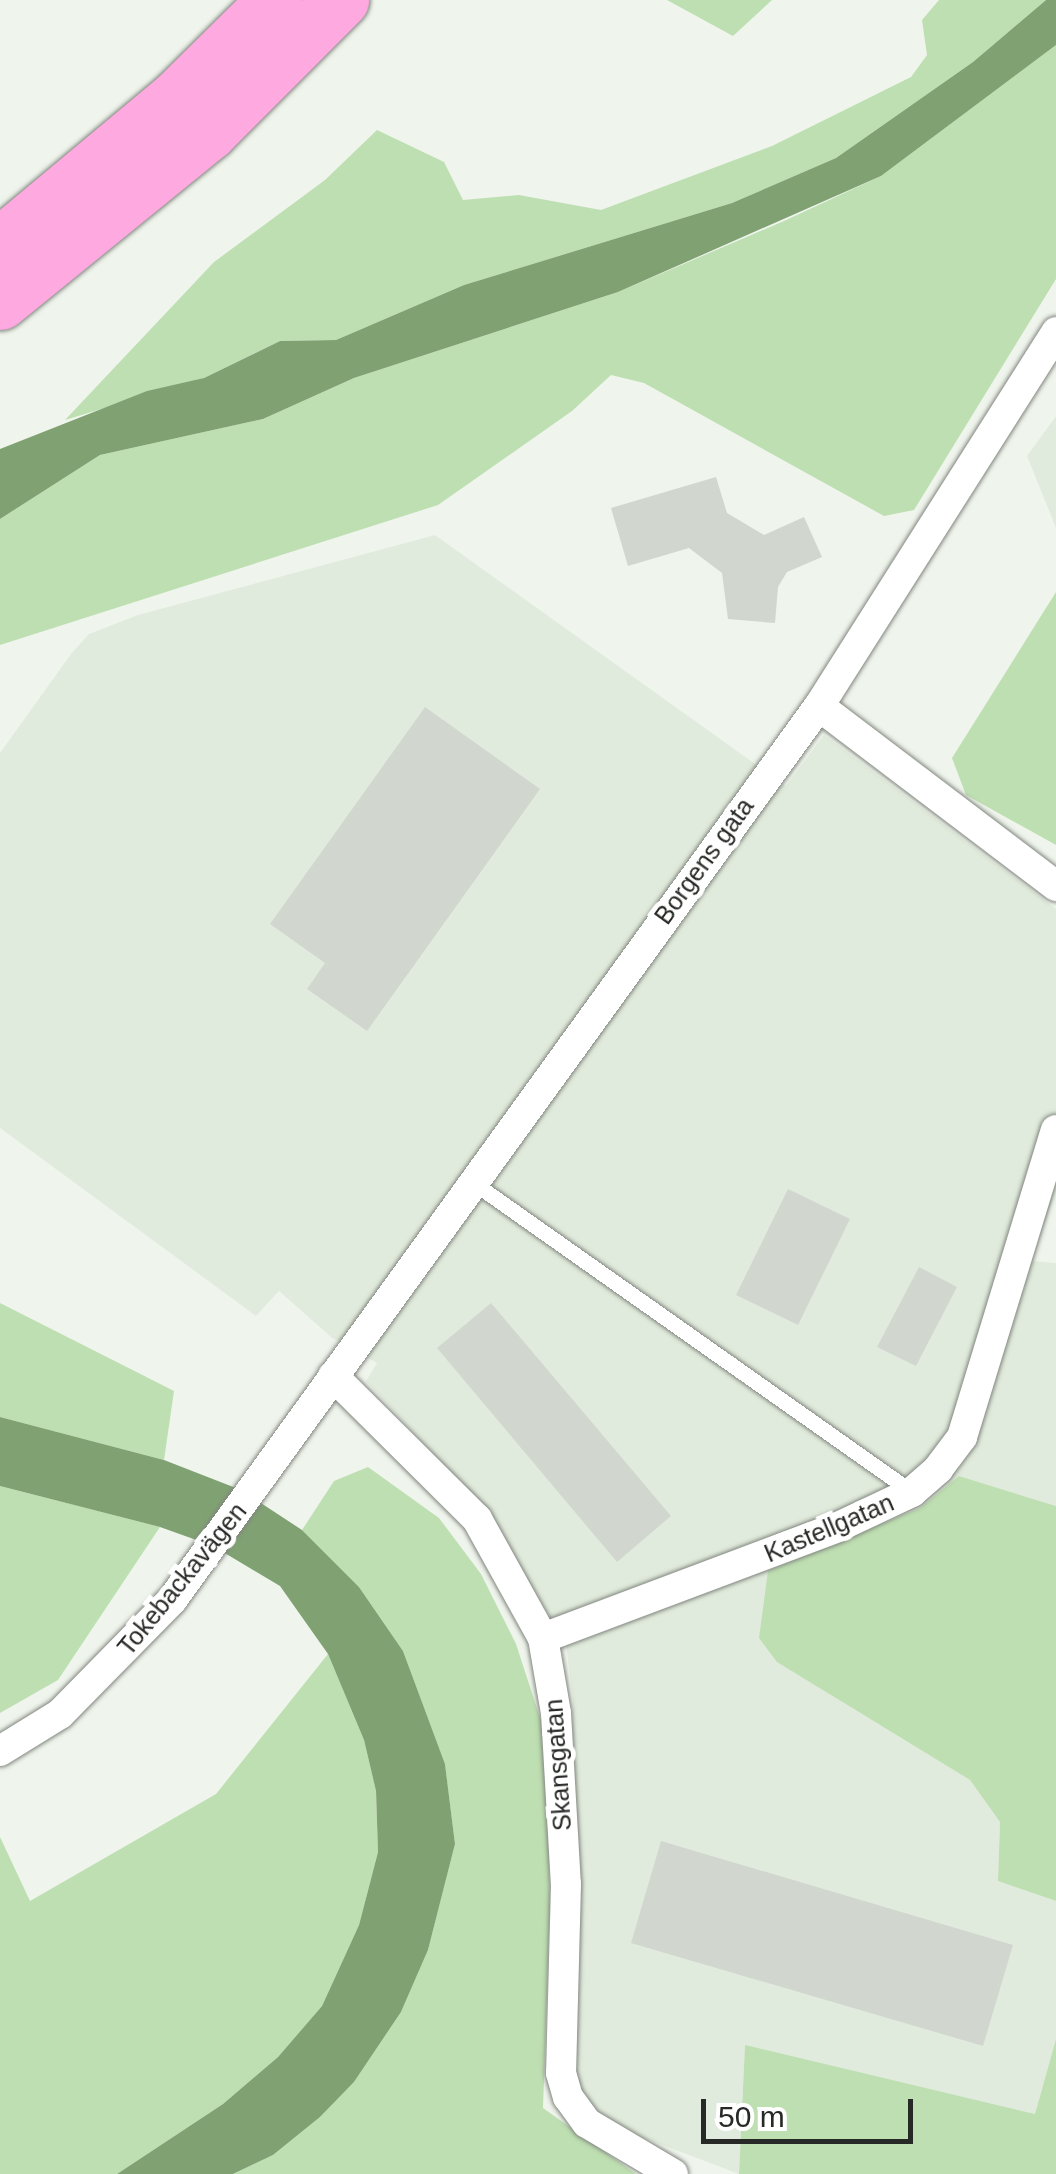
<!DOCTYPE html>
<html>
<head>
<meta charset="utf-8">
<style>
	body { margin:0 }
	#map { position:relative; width:1056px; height:2174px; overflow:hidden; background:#eff5ed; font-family:Helvetica,sans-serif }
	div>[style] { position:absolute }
	.built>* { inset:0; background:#e1ebdd }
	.green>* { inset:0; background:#bedfb2 }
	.water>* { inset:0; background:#80a273 }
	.building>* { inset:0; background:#d1d6cf }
	.roads { filter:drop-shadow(0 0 2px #81867f) drop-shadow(0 0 2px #81867f) }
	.lane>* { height:15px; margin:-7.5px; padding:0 7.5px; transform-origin:7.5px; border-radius:7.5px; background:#fff }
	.street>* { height:30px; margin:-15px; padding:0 15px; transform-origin:15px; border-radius:15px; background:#fff }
	.highway>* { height:55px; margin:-27.5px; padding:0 27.5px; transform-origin:27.5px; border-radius:27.5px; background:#ffa9e1 }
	span { translate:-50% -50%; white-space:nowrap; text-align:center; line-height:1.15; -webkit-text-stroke:10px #fff; paint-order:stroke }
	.street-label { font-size:25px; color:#272926 }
	.scale { position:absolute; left:701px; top:2099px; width:212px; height:45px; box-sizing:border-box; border:5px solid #272926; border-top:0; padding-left:12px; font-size:30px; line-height:35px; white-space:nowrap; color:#272926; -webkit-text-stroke:8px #fff; paint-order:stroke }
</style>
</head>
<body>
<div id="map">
	<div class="built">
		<div style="clip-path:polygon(1056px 416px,1056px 528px,1027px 456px)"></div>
		<div style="clip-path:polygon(435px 535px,786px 786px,824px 735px,1056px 909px,1056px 1190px,1032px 1261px,1056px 1263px,1056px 1506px,959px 1476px,920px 1508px,768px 1571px,831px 1695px,970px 1780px,1000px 1822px,998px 1881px,1056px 1901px,1056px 2039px,1035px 2114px,745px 2046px,739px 2174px,607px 2124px,569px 2081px,573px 1700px,566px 1643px,480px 1504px,366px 1381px,377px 1363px,331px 1337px,279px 1291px,256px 1316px,0 1128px,0 753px,71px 654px,89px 634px,138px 615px)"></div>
	</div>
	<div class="green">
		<div style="clip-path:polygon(667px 0,772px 0,733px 36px)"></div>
		<div style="clip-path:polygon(939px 0,1046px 0,973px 62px,836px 158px,732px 203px,464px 285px,336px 340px,280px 341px,204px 378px,65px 420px,214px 262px,325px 180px,377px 130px,444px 162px,463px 200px,519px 195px,601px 210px,772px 146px,911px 77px,927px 55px,922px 20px)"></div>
		<div style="clip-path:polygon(1056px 45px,1056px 279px,914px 510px,884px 516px,644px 383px,611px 375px,572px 411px,438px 505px,0 645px,0 519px,100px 455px,263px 419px,354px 378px,618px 292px,784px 221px,881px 176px)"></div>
		<div style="clip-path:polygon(1056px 592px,1056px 845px,966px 795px,952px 758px)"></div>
		<div style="clip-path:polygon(0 1303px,174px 1391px,164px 1460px,0 1417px)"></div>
		<div style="clip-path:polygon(368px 1467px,439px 1518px,481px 1574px,516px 1644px,546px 1736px,550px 1906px,543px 2108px,636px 2174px,233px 2174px,273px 2155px,320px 2117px,354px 2082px,401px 2012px,428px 1950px,455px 1844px,445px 1764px,403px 1651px,359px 1587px,302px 1530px,334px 1481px)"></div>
		<div style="clip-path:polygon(959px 1476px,1056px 1506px,1056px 1901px,998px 1881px,1000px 1822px,970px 1780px,777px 1662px,759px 1638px,768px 1571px,920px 1508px)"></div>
		<div style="clip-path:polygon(0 1486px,160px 1527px,58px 1680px,0 1713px)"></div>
		<div style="clip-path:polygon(328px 1654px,364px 1740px,376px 1791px,378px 1852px,359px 1925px,322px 2006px,278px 2057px,223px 2104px,117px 2174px,0 2174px,0 1837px,30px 1901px,216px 1794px)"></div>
		<div style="clip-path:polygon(1056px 2039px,1056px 2174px,739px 2174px,745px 2045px,1035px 2114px)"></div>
	</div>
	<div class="water">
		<div style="clip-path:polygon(1046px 0,1056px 0,1056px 45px,881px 176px,618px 292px,354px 378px,263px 419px,100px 455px,0 519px,0 449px,147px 391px,204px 378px,280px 341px,336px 340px,464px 285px,732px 203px,836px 158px,973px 62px)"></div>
		<div style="clip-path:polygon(0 1417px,164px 1460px,241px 1490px,302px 1530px,359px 1587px,403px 1651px,445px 1764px,455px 1844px,428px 1950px,401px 2012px,354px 2082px,320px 2117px,273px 2155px,233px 2174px,117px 2174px,223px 2104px,278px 2057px,322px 2006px,359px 1925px,378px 1852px,376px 1791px,364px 1740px,328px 1654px,280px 1586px,213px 1546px,160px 1527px,0 1486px)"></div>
	</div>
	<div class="building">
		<div style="clip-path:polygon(716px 477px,727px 513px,764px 535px,804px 517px,822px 557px,787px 572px,778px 587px,775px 623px,728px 619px,722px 573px,689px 548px,628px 566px,611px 508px)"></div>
		<div style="clip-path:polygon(425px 707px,540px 789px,367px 1031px,307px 989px,325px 963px,270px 924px)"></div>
		<div style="clip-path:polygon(788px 1189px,850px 1219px,798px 1325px,736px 1295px)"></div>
		<div style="clip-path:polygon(919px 1267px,957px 1287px,916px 1366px,877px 1347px)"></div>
		<div style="clip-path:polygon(491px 1303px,671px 1516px,617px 1562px,437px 1348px)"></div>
		<div style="clip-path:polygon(661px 1841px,1013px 1945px,983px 2046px,631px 1943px)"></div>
	</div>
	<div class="roads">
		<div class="lane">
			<div style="left:471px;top:1181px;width:540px;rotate:35.19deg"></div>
		</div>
		<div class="street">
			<div style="left:819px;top:706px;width:298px;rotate:37.2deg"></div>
			<div style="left:333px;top:1376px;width:203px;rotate:44.8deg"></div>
			<div style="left:477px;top:1519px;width:136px;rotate:61deg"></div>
			<div style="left:543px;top:1638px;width:76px;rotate:80.2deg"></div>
			<div style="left:556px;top:1713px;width:171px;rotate:86.7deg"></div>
			<div style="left:566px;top:1884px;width:189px;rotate:91.5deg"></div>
			<div style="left:561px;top:2073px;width:25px;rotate:74deg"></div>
			<div style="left:568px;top:2097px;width:32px;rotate:54deg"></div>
			<div style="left:587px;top:2123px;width:100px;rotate:30.7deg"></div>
			<div style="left:543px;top:1638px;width:315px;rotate:-20.6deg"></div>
			<div style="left:838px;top:1527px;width:82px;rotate:-25.3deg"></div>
			<div style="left:912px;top:1492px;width:35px;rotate:-41deg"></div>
			<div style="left:938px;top:1469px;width:40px;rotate:-53deg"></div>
			<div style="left:962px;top:1437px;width:321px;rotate:-73deg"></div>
			<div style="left:0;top:1751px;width:70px;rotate:-31.7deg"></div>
			<div style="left:60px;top:1714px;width:160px;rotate:-45.5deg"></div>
			<div style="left:172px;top:1600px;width:1104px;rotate:-54.11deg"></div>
			<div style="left:819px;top:706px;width:443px;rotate:-57.6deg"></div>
		</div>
		<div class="highway">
			<div style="left:0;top:245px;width:232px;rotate:-39.9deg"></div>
			<div style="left:178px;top:96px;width:136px;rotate:-44.7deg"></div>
			<div style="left:0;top:302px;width:269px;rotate:-39.1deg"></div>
			<div style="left:209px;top:132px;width:187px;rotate:-45deg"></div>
		</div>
	</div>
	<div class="street-label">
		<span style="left:704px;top:861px;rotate:-54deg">Borgens gata</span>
		<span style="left:829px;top:1528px;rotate:-23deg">Kastellgatan</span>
		<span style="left:182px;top:1579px;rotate:-51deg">Tokebackavägen</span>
		<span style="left:558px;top:1765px;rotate:-94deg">Skansgatan</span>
	</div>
	<div class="scale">50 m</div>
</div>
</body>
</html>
